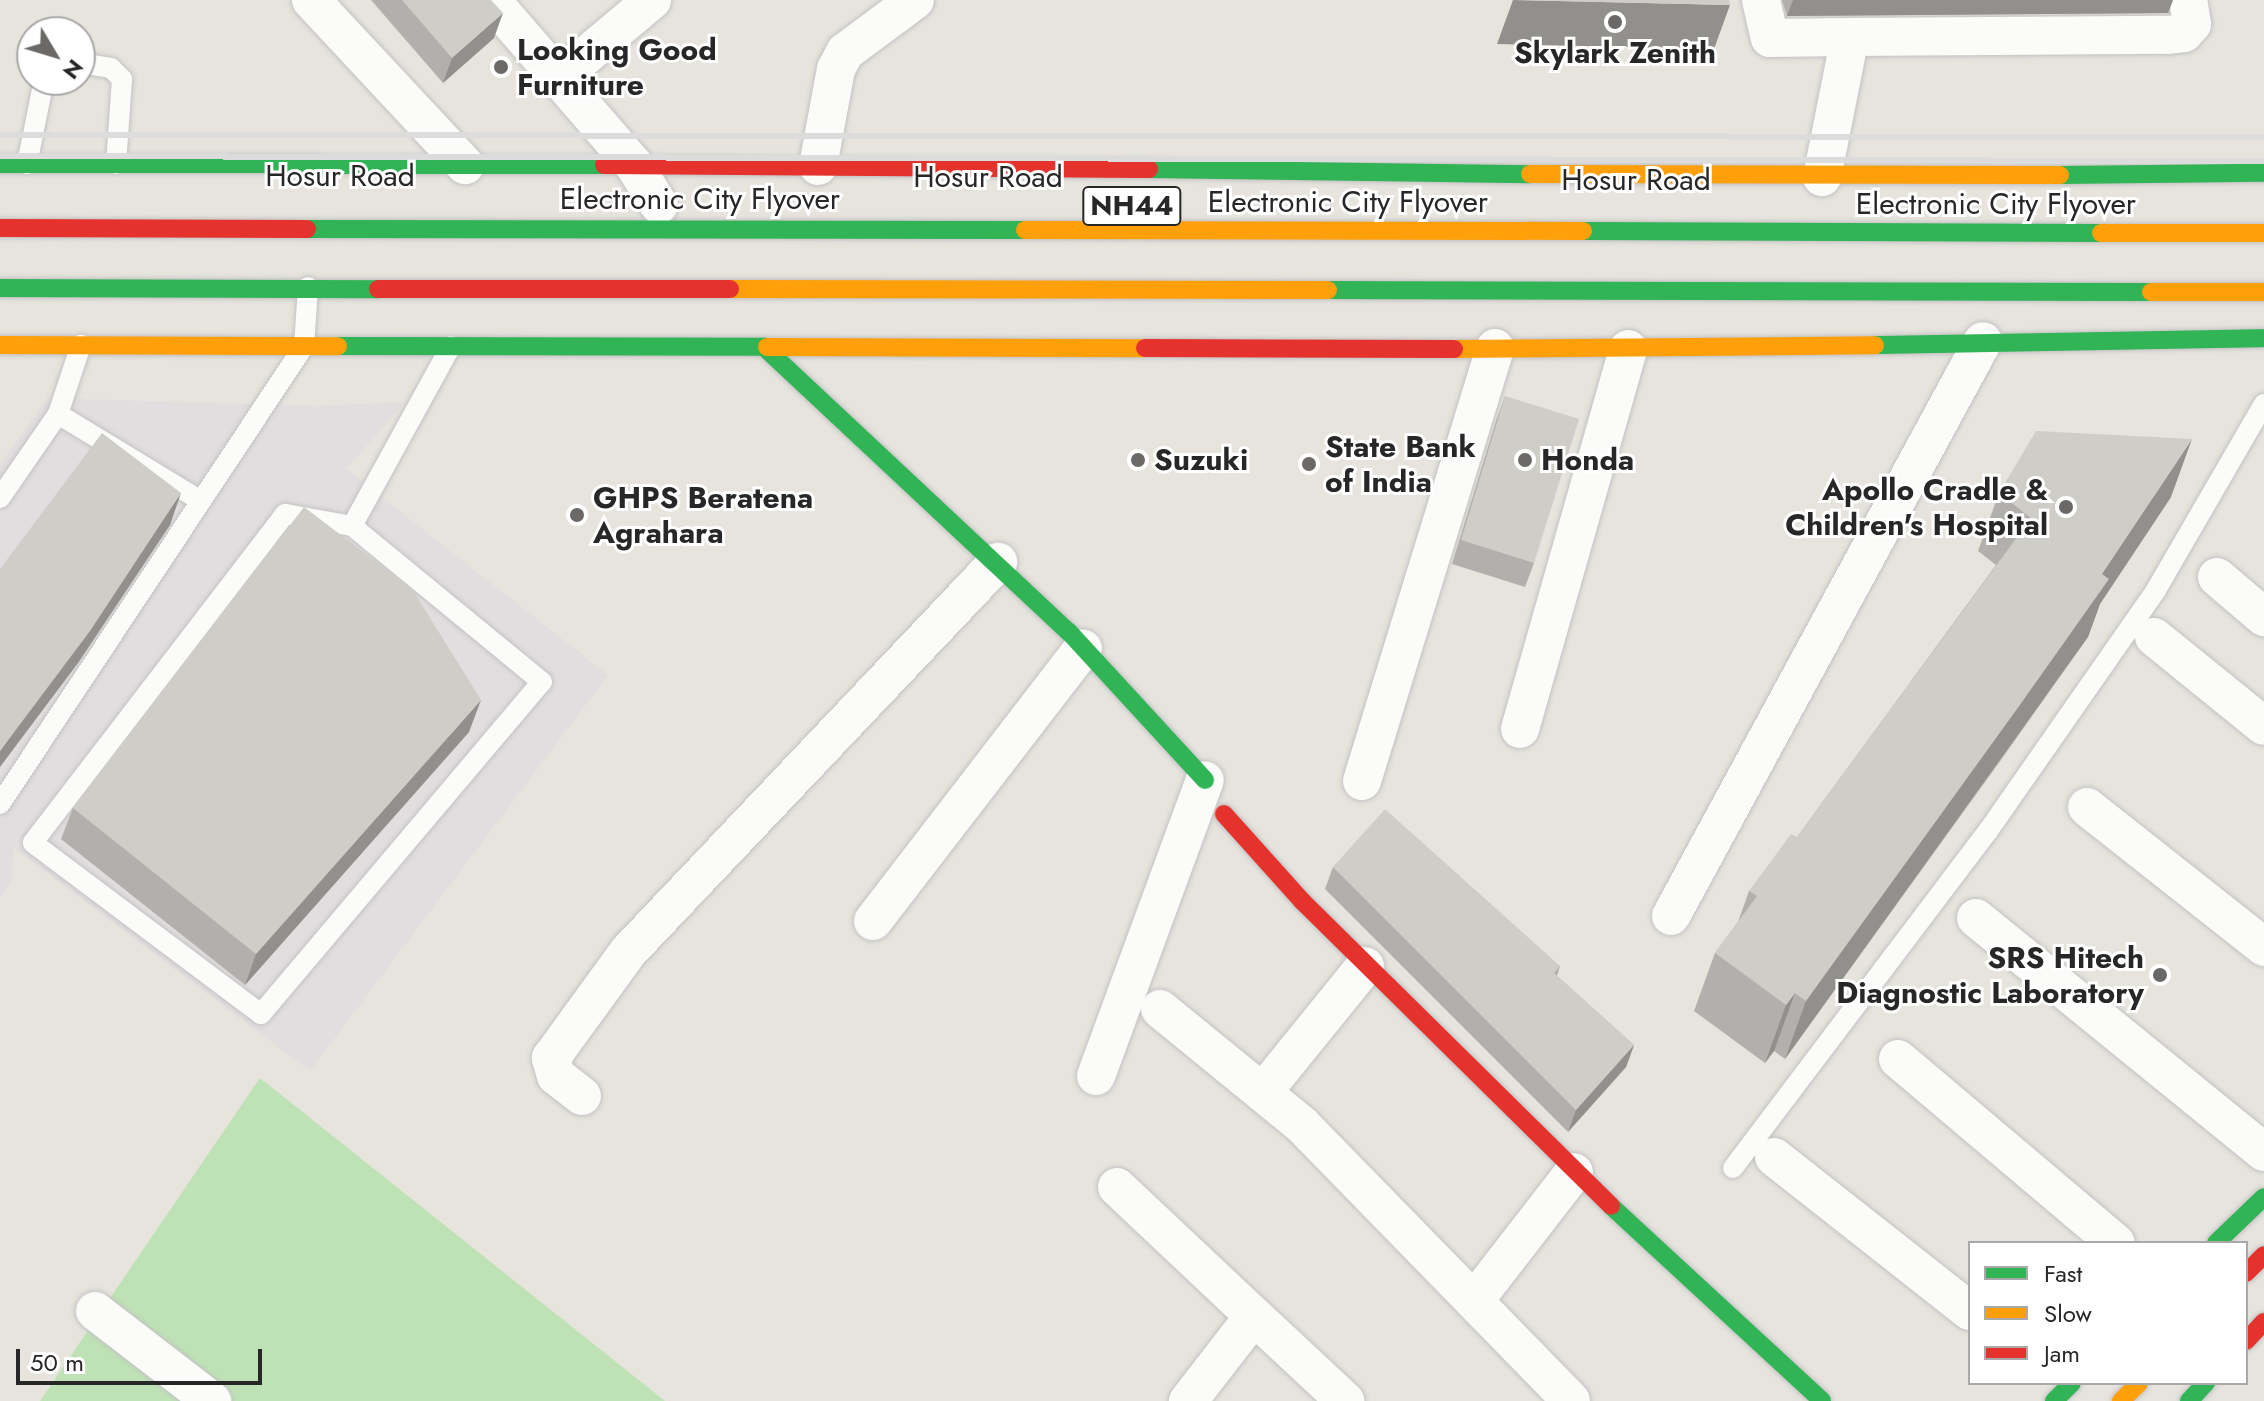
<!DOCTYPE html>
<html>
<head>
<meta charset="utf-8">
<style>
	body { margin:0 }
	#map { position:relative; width:2264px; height:1401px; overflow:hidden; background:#e6e4dd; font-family:Jost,sans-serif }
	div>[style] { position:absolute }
	.industrial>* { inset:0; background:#e2dee0 }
	.green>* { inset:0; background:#bee2b5 }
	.roads { filter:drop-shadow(0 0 2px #c3c2c3) drop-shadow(0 0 2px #c3c2c3) }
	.lane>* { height:20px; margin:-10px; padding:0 10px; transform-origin:10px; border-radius:10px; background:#fbfbfa }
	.street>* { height:38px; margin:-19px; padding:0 19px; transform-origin:19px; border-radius:19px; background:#fbfbfa }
	.fast>* { height:18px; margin:-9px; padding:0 9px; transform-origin:9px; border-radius:9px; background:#30b455 }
	.slow>* { height:18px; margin:-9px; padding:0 9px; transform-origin:9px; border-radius:9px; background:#ff9f0a }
	.jam>* { height:18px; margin:-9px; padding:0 9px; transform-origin:9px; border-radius:9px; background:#e5322d }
	.rail>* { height:6px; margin:-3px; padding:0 3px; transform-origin:3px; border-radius:3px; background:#dcdcdd }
	.wall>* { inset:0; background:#b2b0ac }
	.shaded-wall>* { inset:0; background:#91908c }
	.building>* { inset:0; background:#cfcdc8 }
	.dots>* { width:22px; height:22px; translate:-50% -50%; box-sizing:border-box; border:4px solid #fff; border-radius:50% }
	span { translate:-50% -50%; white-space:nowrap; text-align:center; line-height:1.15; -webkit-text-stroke:6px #fff; paint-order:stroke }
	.shield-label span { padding:2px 6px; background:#fff; border:2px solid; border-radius:6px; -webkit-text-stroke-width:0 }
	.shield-label { font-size:28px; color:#272727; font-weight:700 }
	.poi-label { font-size:30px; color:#272727; font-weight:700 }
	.left { translate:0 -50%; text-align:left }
	.right { translate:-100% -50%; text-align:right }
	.street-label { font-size:30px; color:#272727 }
	.legend { position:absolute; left:1968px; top:1241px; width:280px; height:144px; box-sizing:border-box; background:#fff; border:2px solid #a9a9a9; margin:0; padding:10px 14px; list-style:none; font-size:24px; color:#272727 }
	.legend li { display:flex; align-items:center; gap:16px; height:40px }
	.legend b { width:40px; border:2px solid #a9a9a9 }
	.north { position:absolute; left:16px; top:16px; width:80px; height:80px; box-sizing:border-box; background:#fff; border:2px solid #a9a9a9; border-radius:50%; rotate:128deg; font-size:22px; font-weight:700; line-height:32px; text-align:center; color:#272727 }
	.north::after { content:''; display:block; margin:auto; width:28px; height:36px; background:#6a6967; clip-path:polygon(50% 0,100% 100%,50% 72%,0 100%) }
	.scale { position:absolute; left:16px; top:1349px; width:246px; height:36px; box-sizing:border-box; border:4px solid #272727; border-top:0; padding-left:10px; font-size:24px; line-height:28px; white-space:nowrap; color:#272727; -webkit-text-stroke:6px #fff; paint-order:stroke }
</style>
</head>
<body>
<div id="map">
	<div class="industrial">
		<div style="clip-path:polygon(48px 398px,315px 406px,406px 402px,346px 469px,608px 675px,310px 1071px,14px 848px,11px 881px,0 897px,0 464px)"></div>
	</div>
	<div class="green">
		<div style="clip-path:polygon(260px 1078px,665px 1401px,40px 1401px)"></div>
	</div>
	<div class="roads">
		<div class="lane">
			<div style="left:80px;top:63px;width:31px;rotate:9deg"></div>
			<div style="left:111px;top:68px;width:16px;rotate:45deg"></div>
			<div style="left:122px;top:79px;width:85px;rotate:94deg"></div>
			<div style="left:27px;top:164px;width:86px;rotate:-78.6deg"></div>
			<div style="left:58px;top:414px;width:73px;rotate:-71.6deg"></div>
			<div style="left:0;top:498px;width:102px;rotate:-55.4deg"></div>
			<div style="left:58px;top:414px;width:167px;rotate:31.3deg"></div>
			<div style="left:352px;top:526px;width:68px;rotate:-169.8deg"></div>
			<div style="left:285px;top:514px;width:414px;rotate:127.5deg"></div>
			<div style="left:33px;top:843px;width:285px;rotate:36.9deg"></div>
			<div style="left:261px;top:1014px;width:435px;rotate:-49.8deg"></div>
			<div style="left:542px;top:682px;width:246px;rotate:-140.6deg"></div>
			<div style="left:352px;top:526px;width:205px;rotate:-61.2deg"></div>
			<div style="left:0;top:804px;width:550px;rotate:-56.43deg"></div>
			<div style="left:304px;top:346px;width:59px;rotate:-86.1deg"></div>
			<div style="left:1733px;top:1168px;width:423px;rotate:-52.9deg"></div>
			<div style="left:1988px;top:831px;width:294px;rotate:-55.1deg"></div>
			<div style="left:2156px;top:590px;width:215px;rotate:-59.9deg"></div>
		</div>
		<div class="street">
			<div style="left:311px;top:0;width:226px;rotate:47deg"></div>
			<div style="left:491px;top:0;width:218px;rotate:49.1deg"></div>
			<div style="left:634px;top:165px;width:47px;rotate:58deg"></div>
			<div style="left:1761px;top:0;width:39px;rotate:77deg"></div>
			<div style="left:1770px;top:38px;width:80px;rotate:-0.7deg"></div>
			<div style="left:1850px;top:37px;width:143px;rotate:101.3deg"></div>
			<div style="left:1850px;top:37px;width:318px;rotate:-0.4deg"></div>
			<div style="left:2168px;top:35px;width:16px;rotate:-7deg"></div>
			<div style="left:2184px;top:33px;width:12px;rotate:-48deg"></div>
			<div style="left:2192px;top:24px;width:24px;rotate:-99deg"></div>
			<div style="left:558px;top:79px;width:123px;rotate:-40deg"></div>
			<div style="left:818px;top:166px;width:99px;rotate:-79.5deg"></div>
			<div style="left:836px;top:69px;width:19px;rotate:-62deg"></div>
			<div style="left:845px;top:52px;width:87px;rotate:-36.6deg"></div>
			<div style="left:2217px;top:577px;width:62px;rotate:40.4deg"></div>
			<div style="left:2154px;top:637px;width:141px;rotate:39deg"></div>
			<div style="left:1520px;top:729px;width:395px;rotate:-74.1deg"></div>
			<div style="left:1362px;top:781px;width:453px;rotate:-72.9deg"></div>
			<div style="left:2087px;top:807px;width:226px;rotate:38.3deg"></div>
			<div style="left:1671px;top:916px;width:654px;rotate:-61.52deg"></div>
			<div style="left:1976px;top:918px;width:371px;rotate:39.1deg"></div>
			<div style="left:873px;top:921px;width:344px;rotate:-52.4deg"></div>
			<div style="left:1160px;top:1009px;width:183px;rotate:39.2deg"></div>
			<div style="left:1302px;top:1125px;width:385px;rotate:45.7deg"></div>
			<div style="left:1898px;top:1059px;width:285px;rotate:40.2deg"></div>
			<div style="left:1096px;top:1076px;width:315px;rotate:-69.8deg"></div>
			<div style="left:1263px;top:1092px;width:162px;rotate:-51deg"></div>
			<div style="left:582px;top:1096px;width:33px;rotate:-142deg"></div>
			<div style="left:556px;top:1076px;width:19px;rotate:-106deg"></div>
			<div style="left:551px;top:1058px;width:131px;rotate:-54deg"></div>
			<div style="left:628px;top:952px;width:538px;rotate:-46.51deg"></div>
			<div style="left:1774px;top:1157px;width:249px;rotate:38.2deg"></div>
			<div style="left:1117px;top:1187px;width:188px;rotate:43.3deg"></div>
			<div style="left:1254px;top:1316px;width:108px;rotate:127.8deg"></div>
			<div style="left:1474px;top:1301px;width:163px;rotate:-52.2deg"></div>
			<div style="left:95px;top:1311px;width:148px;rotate:37.6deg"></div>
			<div style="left:1254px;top:1316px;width:125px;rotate:43deg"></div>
		</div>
		<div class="fast">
			<div style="left:0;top:164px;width:604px;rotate:0.09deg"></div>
			<div style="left:1149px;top:169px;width:381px;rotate:0.8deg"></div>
			<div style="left:2060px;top:175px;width:204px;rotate:-0.6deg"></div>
			<div style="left:307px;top:229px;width:718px;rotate:0.08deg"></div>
			<div style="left:1583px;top:231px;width:518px;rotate:0.22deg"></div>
			<div style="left:0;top:288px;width:378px;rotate:0.2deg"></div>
			<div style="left:1328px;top:290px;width:823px;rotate:0.14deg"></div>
			<div style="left:1875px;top:345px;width:389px;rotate:-1deg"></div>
			<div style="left:338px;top:346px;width:429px;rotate:0.1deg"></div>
			<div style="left:764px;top:347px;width:417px;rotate:43.1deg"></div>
			<div style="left:1069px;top:632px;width:201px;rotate:47.4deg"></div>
			<div style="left:1611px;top:1206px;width:287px;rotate:42.7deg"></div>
			<div style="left:2216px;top:1243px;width:66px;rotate:-43.8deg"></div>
			<div style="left:2054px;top:1401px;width:25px;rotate:-45deg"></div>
			<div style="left:2189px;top:1401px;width:25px;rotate:-47deg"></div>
		</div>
		<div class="slow">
			<div style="left:1530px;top:174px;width:530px;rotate:0.11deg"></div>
			<div style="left:1025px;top:230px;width:558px;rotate:0.1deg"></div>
			<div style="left:2101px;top:233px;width:163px"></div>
			<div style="left:730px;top:289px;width:598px;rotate:0.1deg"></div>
			<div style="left:2151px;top:292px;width:113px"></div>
			<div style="left:0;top:345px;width:338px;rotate:0.2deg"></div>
			<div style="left:767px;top:347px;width:378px;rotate:0.2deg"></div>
			<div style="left:1454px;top:349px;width:421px;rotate:-0.5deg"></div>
			<div style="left:2121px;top:1401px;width:25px;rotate:-45deg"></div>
		</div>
		<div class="jam">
			<div style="left:604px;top:165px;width:545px;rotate:0.42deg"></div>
			<div style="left:0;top:228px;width:307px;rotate:0.2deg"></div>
			<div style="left:378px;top:289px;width:352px"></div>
			<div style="left:1145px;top:348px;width:309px;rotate:0.2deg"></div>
			<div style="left:1224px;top:814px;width:117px;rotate:48.1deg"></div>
			<div style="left:1302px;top:901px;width:434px;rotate:44.6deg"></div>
			<div style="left:2246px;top:1273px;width:25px;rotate:-45deg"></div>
			<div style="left:2246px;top:1341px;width:26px;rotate:-47deg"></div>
		</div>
	</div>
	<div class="rail">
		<div style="left:0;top:135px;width:2264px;rotate:0.05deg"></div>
		<div style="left:0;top:156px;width:2264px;rotate:0.13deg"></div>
	</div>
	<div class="wall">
		<div style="clip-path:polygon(371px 0,491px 0,494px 38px,443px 83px)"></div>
		<div style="clip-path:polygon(1782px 0,2173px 0,2168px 13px,1787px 16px)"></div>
		<div style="clip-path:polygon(1505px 396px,1534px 563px,1525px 587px,1452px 564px,1496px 421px)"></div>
		<div style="clip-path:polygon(1999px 493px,2171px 497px,2100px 604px,2088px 637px,2001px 760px,1785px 1059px,1774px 1051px,1765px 1063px,1694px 1011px,1715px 953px,1738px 922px,1749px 891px,1797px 837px,1996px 565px,1978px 551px)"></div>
		<div style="clip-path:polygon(469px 732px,245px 985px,61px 839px,73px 808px)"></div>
		<div style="clip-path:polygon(1333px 867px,1560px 966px,1557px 976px,1634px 1045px,1626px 1067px,1568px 1132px,1325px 889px)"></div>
	</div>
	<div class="shaded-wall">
		<div style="clip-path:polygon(1513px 0,1730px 5px,1714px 49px,1497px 44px)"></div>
		<div style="clip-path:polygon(1793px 0,2173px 0,2168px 13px,1787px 16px)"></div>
		<div style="clip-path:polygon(503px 13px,494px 38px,443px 83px,452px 58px)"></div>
		<div style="clip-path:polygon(2192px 439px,2171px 497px,2100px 604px,2088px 637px,1785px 1059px,1806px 1001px,2102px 574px)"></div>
		<div style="clip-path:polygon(181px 493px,170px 525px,78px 663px,0 767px,0 751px)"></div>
		<div style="clip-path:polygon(481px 700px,469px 732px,245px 985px,256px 954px)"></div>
		<div style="clip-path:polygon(1795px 993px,1774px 1051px,1765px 1063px,1786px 1005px)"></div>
		<div style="clip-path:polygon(1634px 1045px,1626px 1067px,1568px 1132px,1576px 1110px)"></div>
	</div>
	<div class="building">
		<div style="clip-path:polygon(402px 0,491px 0,503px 13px,452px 58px)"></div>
		<div style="clip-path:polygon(1516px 0,1729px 0,1730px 5px)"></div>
		<div style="clip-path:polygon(1505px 396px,1579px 419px,1534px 563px,1461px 540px)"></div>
		<div style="clip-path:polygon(2036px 431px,2192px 439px,2102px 574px,2109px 579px,2022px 702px,1806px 1001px,1795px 993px,1786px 1005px,1715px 953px,1757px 896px,1749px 891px,1791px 834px,1797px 837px,2031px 518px,1999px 493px)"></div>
		<div style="clip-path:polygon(102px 433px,181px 493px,90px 631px,0 751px,0 569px)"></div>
		<div style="clip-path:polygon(304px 507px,412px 589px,481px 700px,256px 954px,73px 808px)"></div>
		<div style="clip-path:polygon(1385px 809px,1560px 966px,1554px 973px,1634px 1045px,1576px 1110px,1333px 867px)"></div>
	</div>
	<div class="dots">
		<div style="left:1615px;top:22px;background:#6a6967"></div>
		<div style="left:501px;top:67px;background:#6a6967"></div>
		<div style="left:1138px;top:460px;background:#6a6967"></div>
		<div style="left:1525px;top:460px;background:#6a6967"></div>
		<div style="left:1309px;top:464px;background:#6a6967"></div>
		<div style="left:2066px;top:507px;background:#6a6967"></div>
		<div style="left:577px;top:515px;background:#6a6967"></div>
		<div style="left:2160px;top:975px;background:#6a6967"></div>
	</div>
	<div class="shield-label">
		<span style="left:1132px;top:206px">NH44</span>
	</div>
	<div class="poi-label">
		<span class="left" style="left:517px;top:67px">Looking Good<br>Furniture</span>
		<span style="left:1615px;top:53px">Skylark Zenith</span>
		<span class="left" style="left:1325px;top:464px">State Bank<br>of India</span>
		<span class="left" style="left:1154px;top:460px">Suzuki</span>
		<span class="left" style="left:1541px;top:460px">Honda</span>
		<span class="right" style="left:2048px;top:507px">Apollo Cradle &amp;<br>Children's Hospital</span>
		<span class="left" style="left:593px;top:515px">GHPS Beratena<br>Agrahara</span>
		<span class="right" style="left:2144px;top:975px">SRS Hitech<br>Diagnostic Laboratory</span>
	</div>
	<div class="street-label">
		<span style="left:340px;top:176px">Hosur Road</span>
		<span style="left:988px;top:177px">Hosur Road</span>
		<span style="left:1636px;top:180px">Hosur Road</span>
		<span style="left:700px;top:199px">Electronic City Flyover</span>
		<span style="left:1348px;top:202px">Electronic City Flyover</span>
		<span style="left:1996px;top:204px">Electronic City Flyover</span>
	</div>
	<ul class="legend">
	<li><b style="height:10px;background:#30b455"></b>Fast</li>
	<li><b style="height:10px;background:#ff9f0a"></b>Slow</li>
	<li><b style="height:10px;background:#e5322d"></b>Jam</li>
	</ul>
	<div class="north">N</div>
	<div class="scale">50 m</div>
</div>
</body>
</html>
